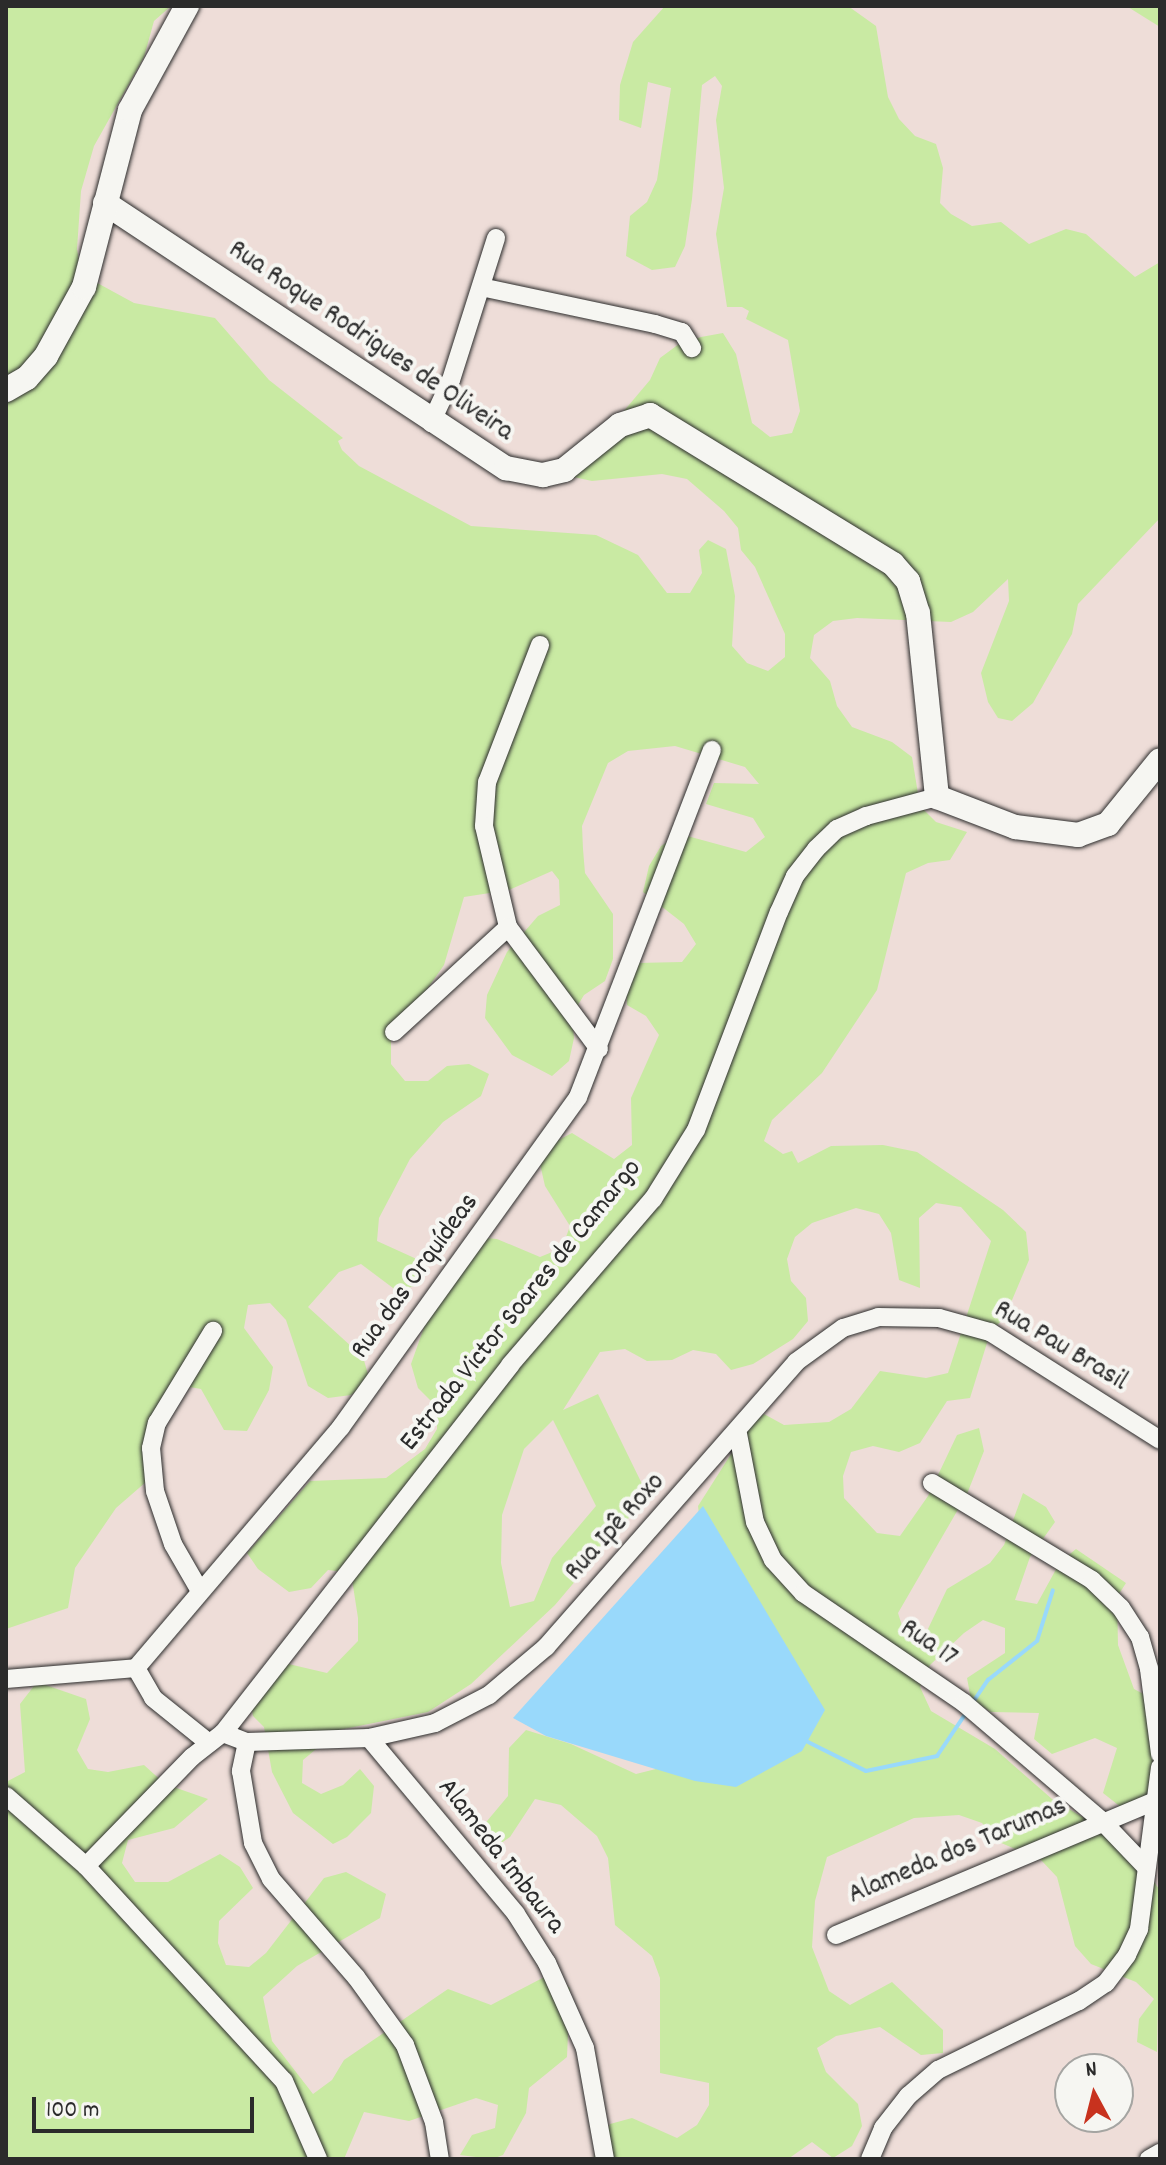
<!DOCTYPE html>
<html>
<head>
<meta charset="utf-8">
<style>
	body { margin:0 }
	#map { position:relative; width:1166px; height:2165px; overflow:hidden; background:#eeddd8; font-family:Dekko,sans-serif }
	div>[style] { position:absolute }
	.green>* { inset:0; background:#c9eaa3 }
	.water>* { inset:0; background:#99d9fb }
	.stream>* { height:4px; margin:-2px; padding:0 2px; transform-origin:2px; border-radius:2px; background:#99d9fb }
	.roads { filter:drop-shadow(0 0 2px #2b2b2b) drop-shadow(0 0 2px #2b2b2b) }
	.street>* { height:18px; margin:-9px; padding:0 9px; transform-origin:9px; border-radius:9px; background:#f6f6f2 }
	.secondary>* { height:24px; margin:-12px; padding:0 12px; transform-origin:12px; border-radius:12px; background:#f6f6f2 }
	span { translate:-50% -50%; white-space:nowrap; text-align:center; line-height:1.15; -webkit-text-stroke:8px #f6f6f2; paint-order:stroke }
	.street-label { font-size:28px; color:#2b2b2b }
	.frame { position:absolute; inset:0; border:8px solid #2b2b2b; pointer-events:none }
	.north { position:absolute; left:1054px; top:2053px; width:80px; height:80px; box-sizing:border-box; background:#f6f6f2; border:2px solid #a5a5a2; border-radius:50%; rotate:353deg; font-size:22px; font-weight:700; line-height:32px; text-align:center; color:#2b2b2b }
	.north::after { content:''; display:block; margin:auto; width:28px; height:36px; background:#c8321e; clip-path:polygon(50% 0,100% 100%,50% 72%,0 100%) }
	.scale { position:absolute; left:32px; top:2097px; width:222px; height:36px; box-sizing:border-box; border:4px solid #2b2b2b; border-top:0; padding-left:10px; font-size:24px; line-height:28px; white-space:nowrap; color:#2b2b2b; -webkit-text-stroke:6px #f6f6f2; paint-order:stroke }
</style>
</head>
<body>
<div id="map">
	<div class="green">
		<div style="clip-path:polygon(evenodd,6px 6px,171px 6px,154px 21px,144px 57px,94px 146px,81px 191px,77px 249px,81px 271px,90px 279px,134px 303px,215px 318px,269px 380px,343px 438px,338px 441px,342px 450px,359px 466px,471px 526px,596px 535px,638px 555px,667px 593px,690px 593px,702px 573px,699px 550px,708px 540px,726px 549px,735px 596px,732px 646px,747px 663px,768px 671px,785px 657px,785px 634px,755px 567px,741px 550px,738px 528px,724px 511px,687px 479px,662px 474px,592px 481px,569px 476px,650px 380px,660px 358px,679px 344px,701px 337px,723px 333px,736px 354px,752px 423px,770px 437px,792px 433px,800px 411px,788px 340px,746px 319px,749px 311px,742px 307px,727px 307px,716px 234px,724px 188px,716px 120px,722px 86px,715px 76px,702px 85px,692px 199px,685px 246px,675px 267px,652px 270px,626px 256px,630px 216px,647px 202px,657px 180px,671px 88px,648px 82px,641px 128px,619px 120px,620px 85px,633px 42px,665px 6px,848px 6px,876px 26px,888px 97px,899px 119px,915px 136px,936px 144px,943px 168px,940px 203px,951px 214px,972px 226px,1001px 222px,1029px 244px,1066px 229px,1086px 234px,1135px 277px,1160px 262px,1160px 518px,1078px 604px,1072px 634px,1033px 703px,1012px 721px,998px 718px,988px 702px,981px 673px,1009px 601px,1008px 579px,973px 612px,951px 622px,857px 618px,833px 621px,814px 635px,810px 658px,830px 681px,837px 706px,852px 727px,892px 742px,912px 757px,920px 806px,936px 822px,967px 832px,950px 860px,928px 863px,906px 873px,877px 990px,822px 1073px,772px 1120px,764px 1141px,783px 1154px,792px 1151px,798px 1163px,831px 1146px,883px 1145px,917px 1152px,1003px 1210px,1026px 1232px,1029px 1260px,1004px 1319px,991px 1330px,970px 1398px,947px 1401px,920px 1443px,899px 1452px,873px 1446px,851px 1452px,843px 1476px,844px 1498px,877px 1533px,900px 1536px,928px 1496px,957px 1435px,979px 1428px,984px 1451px,967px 1494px,898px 1613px,905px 1635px,927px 1631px,947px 1589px,990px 1563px,1004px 1545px,1023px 1493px,1046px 1507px,1055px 1522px,1030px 1557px,1015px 1600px,1037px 1604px,1060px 1562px,1076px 1549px,1126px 1583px,1117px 1597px,1118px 1645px,1134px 1689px,1153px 1699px,1160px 1798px,1122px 1808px,1103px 1793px,1117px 1748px,1095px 1738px,1052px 1754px,1034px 1739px,1039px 1713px,991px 1712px,971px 1700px,967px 1678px,1005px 1653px,1005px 1628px,983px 1620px,964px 1633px,930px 1665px,920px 1687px,931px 1711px,995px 1749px,1052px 1799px,1132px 1846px,1160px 1891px,1157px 2052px,1137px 2042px,1139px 2019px,1154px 1999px,1136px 1982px,1091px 1964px,1075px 1946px,1057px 1877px,1041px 1860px,999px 1842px,982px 1823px,959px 1815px,914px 1818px,827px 1857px,815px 1901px,812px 1947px,829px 1991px,850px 2005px,892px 1982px,943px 2030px,943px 2053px,921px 2055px,880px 2027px,836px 2036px,817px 2048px,826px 2072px,858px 2104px,862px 2126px,852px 2146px,833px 2158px,812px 2142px,788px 2159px,593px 2159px,610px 2124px,632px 2118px,677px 2138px,697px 2125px,709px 2105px,709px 2083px,660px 2073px,660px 1978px,652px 1956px,615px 1925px,608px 1858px,597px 1836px,561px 1805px,535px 1799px,510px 1837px,491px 1850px,477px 1833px,508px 1796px,509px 1748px,526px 1730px,571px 1744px,636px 1774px,680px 1763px,695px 1780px,731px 1783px,698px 1506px,747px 1429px,764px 1414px,784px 1425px,829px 1422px,851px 1409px,880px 1371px,926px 1378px,948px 1373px,991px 1241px,961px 1207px,936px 1203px,919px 1218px,920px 1288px,899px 1280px,891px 1233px,879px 1214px,856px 1208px,812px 1223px,795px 1237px,787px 1259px,791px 1281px,806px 1298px,808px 1321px,793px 1339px,753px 1364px,731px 1370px,716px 1354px,693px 1350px,672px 1360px,647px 1361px,625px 1349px,600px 1352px,563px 1410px,598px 1394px,645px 1490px,624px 1500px,632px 1514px,555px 1605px,471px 1684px,428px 1712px,339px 1730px,303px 1760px,302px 1783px,321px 1794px,343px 1785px,360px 1769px,374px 1786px,371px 1813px,347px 1837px,333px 1844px,293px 1813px,272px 1772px,264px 1727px,253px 1716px,249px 1694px,280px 1662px,327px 1673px,358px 1641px,358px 1618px,351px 1573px,328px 1570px,311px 1588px,289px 1592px,258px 1569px,247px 1553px,310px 1481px,386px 1478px,425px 1449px,437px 1429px,437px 1407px,418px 1388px,411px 1364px,427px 1319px,474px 1237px,497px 1239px,540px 1257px,562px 1248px,570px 1226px,545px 1186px,540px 1164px,551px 1144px,572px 1133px,614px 1159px,632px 1145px,631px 1098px,659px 1035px,646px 1016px,627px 1005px,626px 983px,636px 963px,682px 962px,696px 944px,684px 924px,643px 892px,649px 866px,661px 846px,680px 834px,746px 852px,765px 837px,753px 818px,706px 804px,714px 783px,759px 784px,745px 767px,675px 746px,628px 751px,608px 763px,582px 826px,583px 849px,585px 873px,613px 914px,613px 959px,605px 981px,584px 995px,572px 1015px,574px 1038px,569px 1061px,552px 1076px,512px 1055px,485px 1018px,487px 995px,507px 952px,538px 916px,560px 905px,559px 880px,552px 871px,509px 890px,464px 897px,444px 965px,391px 1041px,391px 1064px,405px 1081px,428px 1081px,447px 1066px,469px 1064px,489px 1074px,481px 1096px,443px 1122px,410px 1159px,379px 1218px,377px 1241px,421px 1261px,421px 1284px,397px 1291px,361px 1264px,339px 1272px,308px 1307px,363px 1357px,370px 1381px,351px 1395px,328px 1398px,308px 1386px,286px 1320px,270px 1303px,248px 1305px,244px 1328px,273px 1367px,269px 1390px,247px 1431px,224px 1430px,201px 1389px,178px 1385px,159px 1404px,154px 1475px,116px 1508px,75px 1568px,68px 1608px,6px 1629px,6px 6px,553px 1420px,596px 1506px,552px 1558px,534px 1601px,510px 1607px,501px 1563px,502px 1515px,524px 1449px,553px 1420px)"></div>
		<div style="clip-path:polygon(1106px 6px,1160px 6px,1160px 27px,1128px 7px)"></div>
		<div style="clip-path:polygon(37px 1682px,86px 1699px,90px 1719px,77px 1750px,88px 1769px,108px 1772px,144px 1765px,165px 1784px,208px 1799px,174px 1828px,128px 1840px,122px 1863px,135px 1882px,168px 1882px,220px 1854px,240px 1867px,253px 1888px,219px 1921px,218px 1943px,226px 1965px,249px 1967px,266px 1953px,324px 1878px,346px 1872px,386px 1894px,380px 1918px,297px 1966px,263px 1997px,272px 2041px,313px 2094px,332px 2080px,344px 2060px,448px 1989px,491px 2005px,552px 1973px,570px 1988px,567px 2057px,529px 2088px,526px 2113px,503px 2155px,492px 2159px,460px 2155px,472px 2135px,495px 2128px,498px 2105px,476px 2098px,409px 2121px,364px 2112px,344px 2159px,6px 2159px,6px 1782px,25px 1772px,20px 1704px)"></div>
	</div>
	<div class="water">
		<div style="clip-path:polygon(703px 1506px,825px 1710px,802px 1751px,736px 1787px,695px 1781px,546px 1736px,513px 1718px)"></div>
	</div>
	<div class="stream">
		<div style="left:973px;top:1702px;width:27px;rotate:-56deg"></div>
		<div style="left:988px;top:1680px;width:63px;rotate:-38.5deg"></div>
		<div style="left:1037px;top:1641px;width:53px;rotate:-72.6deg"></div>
		<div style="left:804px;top:1740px;width:69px;rotate:26.6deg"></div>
		<div style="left:866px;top:1771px;width:73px;rotate:-11.9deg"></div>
		<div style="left:937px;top:1756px;width:52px;rotate:-56deg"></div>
	</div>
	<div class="roads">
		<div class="street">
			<div style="left:481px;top:287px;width:178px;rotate:12deg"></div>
			<div style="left:655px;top:324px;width:28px;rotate:17deg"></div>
			<div style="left:682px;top:332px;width:19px;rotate:58deg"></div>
			<div style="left:431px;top:423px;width:47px;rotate:-65.1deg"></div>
			<div style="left:451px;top:380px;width:149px;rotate:-72.4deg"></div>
			<div style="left:540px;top:645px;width:147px;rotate:111.1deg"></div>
			<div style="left:487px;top:782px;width:44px;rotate:93.9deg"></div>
			<div style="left:484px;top:826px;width:104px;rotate:76.6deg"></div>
			<div style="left:508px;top:927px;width:152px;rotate:53.3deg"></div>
			<div style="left:394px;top:1032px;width:155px;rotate:-42.6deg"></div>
			<div style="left:738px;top:1434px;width:90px;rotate:79.1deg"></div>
			<div style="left:755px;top:1522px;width:42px;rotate:64.7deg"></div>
			<div style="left:773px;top:1560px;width:45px;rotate:47.7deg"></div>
			<div style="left:803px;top:1593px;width:195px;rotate:34.3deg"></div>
			<div style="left:964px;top:1703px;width:180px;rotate:40.5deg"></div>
			<div style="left:1101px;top:1820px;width:65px;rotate:46.2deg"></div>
			<div style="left:932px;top:1483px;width:187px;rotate:31.2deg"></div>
			<div style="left:1092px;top:1580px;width:40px;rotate:44deg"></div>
			<div style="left:1121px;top:1608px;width:35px;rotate:57deg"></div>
			<div style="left:1140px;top:1637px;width:33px;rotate:74deg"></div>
			<div style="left:1149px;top:1669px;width:86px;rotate:82.6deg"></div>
			<div style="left:200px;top:1591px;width:54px;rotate:-119.9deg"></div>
			<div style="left:173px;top:1544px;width:56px;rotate:-108.8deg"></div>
			<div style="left:155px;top:1491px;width:43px;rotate:-95.3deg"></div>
			<div style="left:151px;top:1448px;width:26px;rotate:-77deg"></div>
			<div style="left:157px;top:1423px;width:108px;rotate:-58.7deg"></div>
			<div style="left:136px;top:1668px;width:34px;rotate:60deg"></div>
			<div style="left:153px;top:1698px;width:72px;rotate:38.8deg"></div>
			<div style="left:6px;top:1679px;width:130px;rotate:-4.8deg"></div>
			<div style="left:136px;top:1668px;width:316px;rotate:-49.6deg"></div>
			<div style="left:341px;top:1427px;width:406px;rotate:-54.3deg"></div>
			<div style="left:578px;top:1097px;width:372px;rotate:-68.9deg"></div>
			<div style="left:223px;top:1733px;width:26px;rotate:21deg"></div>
			<div style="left:247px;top:1742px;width:122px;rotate:-1.9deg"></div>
			<div style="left:369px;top:1738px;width:68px;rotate:-12.8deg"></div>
			<div style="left:435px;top:1723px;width:61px;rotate:-27.4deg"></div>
			<div style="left:489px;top:1695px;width:75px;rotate:-40.1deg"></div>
			<div style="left:546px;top:1647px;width:379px;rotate:-48.7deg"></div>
			<div style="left:796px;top:1362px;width:58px;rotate:-35.9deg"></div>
			<div style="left:843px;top:1328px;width:37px;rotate:-17deg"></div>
			<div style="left:878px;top:1317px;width:61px;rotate:0.9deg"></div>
			<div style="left:939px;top:1318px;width:53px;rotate:15.4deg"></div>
			<div style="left:990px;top:1332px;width:201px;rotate:32.4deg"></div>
			<div style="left:369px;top:1738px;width:229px;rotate:50.1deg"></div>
			<div style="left:516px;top:1914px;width:58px;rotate:57.7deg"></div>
			<div style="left:547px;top:1963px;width:93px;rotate:65.9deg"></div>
			<div style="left:585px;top:2048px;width:113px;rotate:79.8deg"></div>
			<div style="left:247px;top:1742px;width:30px;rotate:102deg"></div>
			<div style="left:241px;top:1771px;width:73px;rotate:80.5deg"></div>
			<div style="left:253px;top:1843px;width:40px;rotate:63.4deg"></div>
			<div style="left:271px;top:1879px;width:130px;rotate:49.1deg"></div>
			<div style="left:356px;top:1977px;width:84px;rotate:54.2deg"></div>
			<div style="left:405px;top:2045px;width:82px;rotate:69.4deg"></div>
			<div style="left:434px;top:2122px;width:37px;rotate:81deg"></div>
			<div style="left:6px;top:1796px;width:106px;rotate:41.2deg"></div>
			<div style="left:86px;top:1866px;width:292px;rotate:47.4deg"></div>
			<div style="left:284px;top:2081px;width:85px;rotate:66.4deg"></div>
			<div style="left:86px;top:1866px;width:152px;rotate:-45.8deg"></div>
			<div style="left:192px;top:1757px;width:39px;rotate:-38deg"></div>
			<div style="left:223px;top:1733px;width:467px;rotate:-52deg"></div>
			<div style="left:510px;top:1365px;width:219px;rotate:-49.3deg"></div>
			<div style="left:653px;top:1199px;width:81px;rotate:-58.1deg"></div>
			<div style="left:696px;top:1130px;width:233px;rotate:-69.2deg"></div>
			<div style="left:779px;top:912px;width:39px;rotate:-66deg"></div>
			<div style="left:795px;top:876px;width:34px;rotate:-52deg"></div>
			<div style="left:816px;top:849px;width:29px;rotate:-44deg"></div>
			<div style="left:837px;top:829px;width:32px;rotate:-24deg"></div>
			<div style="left:866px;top:816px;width:73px;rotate:-15deg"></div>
			<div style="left:836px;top:1935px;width:344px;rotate:-22.8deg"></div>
			<div style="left:870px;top:2159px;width:34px;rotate:-67deg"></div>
			<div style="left:883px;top:2128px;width:41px;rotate:-52deg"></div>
			<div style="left:908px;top:2096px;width:40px;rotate:-41deg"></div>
			<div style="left:938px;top:2070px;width:157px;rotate:-26.1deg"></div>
			<div style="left:1079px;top:2001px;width:32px;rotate:-34deg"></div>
			<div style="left:1106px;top:1983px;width:35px;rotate:-53deg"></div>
			<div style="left:1127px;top:1955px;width:29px;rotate:-65deg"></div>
			<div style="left:1139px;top:1929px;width:163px;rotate:-82.6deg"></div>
			<div style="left:1149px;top:2159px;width:13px;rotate:-29deg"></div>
		</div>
		<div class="secondary">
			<div style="left:105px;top:203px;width:481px;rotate:33.5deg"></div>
			<div style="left:506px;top:468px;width:38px;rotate:11deg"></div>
			<div style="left:543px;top:475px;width:22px;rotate:-13deg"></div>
			<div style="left:564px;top:470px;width:72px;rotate:-38.8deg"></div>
			<div style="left:620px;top:425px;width:32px;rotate:-18deg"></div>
			<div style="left:650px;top:415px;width:285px;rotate:31.5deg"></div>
			<div style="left:893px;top:564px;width:23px;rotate:49deg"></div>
			<div style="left:908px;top:581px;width:34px;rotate:73deg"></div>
			<div style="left:918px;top:613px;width:185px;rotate:84.1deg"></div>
			<div style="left:937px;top:797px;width:84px;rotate:21deg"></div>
			<div style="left:1015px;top:827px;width:64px;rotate:7.2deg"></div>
			<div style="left:1078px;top:835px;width:32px;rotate:-20deg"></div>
			<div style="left:1108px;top:824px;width:82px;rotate:-50.9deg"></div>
			<div style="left:6px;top:390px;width:24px;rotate:-30deg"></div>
			<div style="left:27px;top:378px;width:29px;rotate:-49deg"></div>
			<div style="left:46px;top:356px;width:79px;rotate:-61.2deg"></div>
			<div style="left:84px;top:287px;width:183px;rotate:-75.4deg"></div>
			<div style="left:130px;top:110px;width:119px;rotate:-61.3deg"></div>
		</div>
	</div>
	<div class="street-label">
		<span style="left:370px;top:342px;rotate:34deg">Rua Roque Rodrigues de Oliveira</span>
		<span style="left:416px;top:1277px;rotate:-54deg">Rua das Orquídeas</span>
		<span style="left:522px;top:1306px;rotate:-51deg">Estrada Victor Soares de Camargo</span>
		<span style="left:1060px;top:1347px;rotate:31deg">Rua Pau Brasil</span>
		<span style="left:616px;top:1528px;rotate:-48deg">Rua Ipê Roxo</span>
		<span style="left:928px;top:1644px;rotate:34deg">Rua 17</span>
		<span style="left:958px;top:1852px;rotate:-23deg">Alameda dos Tarumas</span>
		<span style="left:500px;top:1857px;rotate:52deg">Alameda Imbaura</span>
	</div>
	<div class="frame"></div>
	<div class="north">N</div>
	<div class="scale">100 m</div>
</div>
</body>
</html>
